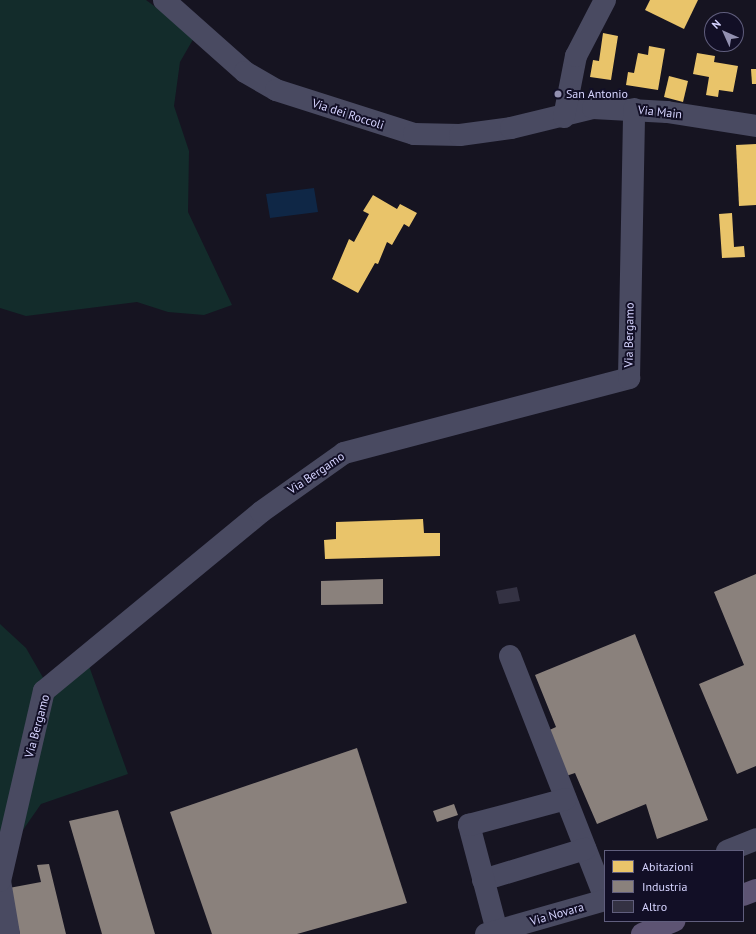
<!DOCTYPE html>
<html>
<head>
<meta charset="utf-8">
<style>
	body { margin:0 }
	#map { position:relative; width:756px; height:934px; overflow:hidden; background:#161421; font-family:"PT Sans",sans-serif }
	div>[style] { position:absolute }
	.green>* { inset:0; background:#132c2b }
	.water>* { inset:0; background:#0f2746 }
	.homes>* { inset:0; background:#e9c46a }
	.industry>* { inset:0; background:#8a817c }
	.building>* { inset:0; background:#343243 }
	.minor>* { height:22px; margin:-11px; padding:0 11px; transform-origin:11px; border-radius:11px; background:#494a61 }
	.major>* { height:22px; margin:-11px; padding:0 11px; transform-origin:11px; border-radius:11px; background:#5d5473 }
	.dots>* { width:11px; height:11px; translate:-50% -50%; box-sizing:border-box; border:2px solid #120f26; border-radius:50% }
	span { translate:-50% -50%; white-space:nowrap; text-align:center; line-height:1.15; -webkit-text-stroke:4px #120f26; paint-order:stroke }
	.poi-label { font-size:12px; color:#d6d4ff }
	.left { translate:0 -50%; text-align:left }
	.street-label { font-size:12px; color:#d6d4ff }
	.legend { position:absolute; left:604px; top:850px; width:140px; height:72px; box-sizing:border-box; background:#120f26; border:1px solid #605e7d; margin:0; padding:5px 7px; list-style:none; font-size:12px; color:#d6d4ff }
	.legend li { display:flex; align-items:center; gap:8px; height:20px }
	.legend b { width:20px; border:1px solid #605e7d }
	.north { position:absolute; left:704px; top:12px; width:40px; height:40px; box-sizing:border-box; background:#120f26; border:1px solid #605e7d; border-radius:50%; rotate:315deg; font-size:11px; font-weight:700; line-height:16px; text-align:center; color:#d6d4ff }
	.north::after { content:''; display:block; margin:auto; width:14px; height:18px; background:#9391b1; clip-path:polygon(50% 0,100% 100%,50% 72%,0 100%) }
</style>
</head>
<body>
<div id="map">
	<div class="green">
		<div style="clip-path:polygon(0 0,146px 0,195px 36px,180px 62px,174px 106px,189px 151px,188px 212px,232px 305px,204px 315px,168px 312px,137px 302px,26px 316px,0 308px)"></div>
		<div style="clip-path:polygon(0 624px,26px 648px,45px 681px,85px 655px,128px 774px,41px 804px,0 863px)"></div>
	</div>
	<div class="water">
		<div style="clip-path:polygon(314px 188px,318px 212px,270px 218px,266px 194px)"></div>
	</div>
	<div class="homes">
		<div style="clip-path:polygon(650px 0,698px 0,684px 29px,645px 10px)"></div>
		<div style="clip-path:polygon(603px 33px,618px 36px,611px 80px,590px 77px,593px 60px,599px 61px)"></div>
		<div style="clip-path:polygon(649px 46px,665px 49px,658px 90px,626px 85px,628px 72px,634px 73px,638px 53px,648px 55px)"></div>
		<div style="clip-path:polygon(697px 53px,715px 56px,714px 62px,738px 66px,733px 92px,719px 90px,718px 97px,706px 95px,709px 77px,693px 74px)"></div>
		<div style="clip-path:polygon(751px 69px,756px 69px,756px 84px,752px 84px)"></div>
		<div style="clip-path:polygon(669px 76px,688px 81px,683px 102px,664px 97px)"></div>
		<div style="clip-path:polygon(756px 144px,756px 205px,739px 206px,736px 145px)"></div>
		<div style="clip-path:polygon(373px 195px,397px 209px,400px 204px,417px 213px,409px 227px,404px 224px,392px 245px,387px 242px,378px 264px,375px 263px,358px 293px,332px 279px,349px 239px,354px 242px,369px 214px,363px 211px)"></div>
		<div style="clip-path:polygon(732px 213px,734px 247px,744px 246px,745px 257px,722px 258px,719px 214px)"></div>
		<div style="clip-path:polygon(423px 519px,424px 533px,440px 533px,440px 556px,325px 559px,324px 540px,336px 539px,336px 522px)"></div>
	</div>
	<div class="industry">
		<div style="clip-path:polygon(756px 574px,756px 766px,737px 774px,699px 684px,744px 665px,714px 592px)"></div>
		<div style="clip-path:polygon(383px 579px,383px 604px,321px 605px,321px 581px)"></div>
		<div style="clip-path:polygon(635px 634px,708px 820px,657px 839px,646px 804px,597px 824px,575px 773px,563px 777px,545px 732px,556px 727px,535px 675px)"></div>
		<div style="clip-path:polygon(357px 748px,407px 903px,297px 934px,212px 934px,170px 812px)"></div>
		<div style="clip-path:polygon(454px 804px,458px 815px,437px 822px,433px 811px)"></div>
		<div style="clip-path:polygon(118px 810px,155px 934px,102px 934px,69px 821px)"></div>
		<div style="clip-path:polygon(49px 864px,66px 934px,20px 934px,9px 888px,41px 882px,37px 865px)"></div>
	</div>
	<div class="building">
		<div style="clip-path:polygon(517px 587px,520px 601px,499px 604px,496px 591px)"></div>
	</div>
	<div class="minor">
		<div style="left:164px;top:0;width:108px;rotate:41.6deg"></div>
		<div style="left:245px;top:72px;width:36px;rotate:30deg"></div>
		<div style="left:276px;top:90px;width:145px;rotate:17.7deg"></div>
		<div style="left:414px;top:134px;width:46px;rotate:1.2deg"></div>
		<div style="left:460px;top:135px;width:51px;rotate:-7.8deg"></div>
		<div style="left:511px;top:128px;width:84px;rotate:-13.7deg"></div>
		<div style="left:593px;top:108px;width:74px;rotate:3.1deg"></div>
		<div style="left:667px;top:112px;width:90px;rotate:8.9deg"></div>
		<div style="left:564px;top:117px;width:62px;rotate:-78.9deg"></div>
		<div style="left:576px;top:56px;width:63px;rotate:-62.6deg"></div>
		<div style="left:510px;top:656px;width:261px;rotate:68.6deg"></div>
		<div style="left:727px;top:851px;width:31px;rotate:-22deg"></div>
		<div style="left:483px;top:880px;width:107px;rotate:-16.9deg"></div>
		<div style="left:497px;top:931px;width:110px;rotate:-104.8deg"></div>
		<div style="left:469px;top:825px;width:100px;rotate:-15deg"></div>
		<div style="left:9px;top:934px;width:54px;rotate:-99.6deg"></div>
		<div style="left:0;top:881px;width:195px;rotate:-77deg"></div>
		<div style="left:44px;top:691px;width:281px;rotate:-39.5deg"></div>
		<div style="left:261px;top:512px;width:102px;rotate:-35.4deg"></div>
		<div style="left:344px;top:453px;width:295px;rotate:-14.7deg"></div>
		<div style="left:629px;top:378px;width:269px;rotate:-88.9deg"></div>
		<div style="left:486px;top:934px;width:124px;rotate:-15.9deg"></div>
	</div>
	<div class="major">
		<div style="left:743px;top:895px;width:14px;rotate:-21deg"></div>
		<div style="left:642px;top:934px;width:35px;rotate:-22deg"></div>
	</div>
	<div class="dots">
		<div style="left:558px;top:94px;background:#9391b1"></div>
	</div>
	<div class="poi-label">
		<span class="left" style="left:566px;top:94px">San Antonio</span>
	</div>
	<div class="street-label">
		<span style="left:660px;top:112px;rotate:6deg">Via Main</span>
		<span style="left:348px;top:114px;rotate:18deg">Via dei Roccoli</span>
		<span style="left:629px;top:335px;rotate:-89deg">Via Bergamo</span>
		<span style="left:316px;top:473px;rotate:-34deg">Via Bergamo</span>
		<span style="left:37px;top:726px;rotate:-75deg">Via Bergamo</span>
		<span style="left:557px;top:914px;rotate:-16deg">Via Novara</span>
	</div>
	<ul class="legend">
	<li><b style="height:11px;background:#e9c46a"></b>Abitazioni</li>
	<li><b style="height:11px;background:#8a817c"></b>Industria</li>
	<li><b style="height:11px;background:#343243"></b>Altro</li>
	</ul>
	<div class="north">N</div>
</div>
</body>
</html>
